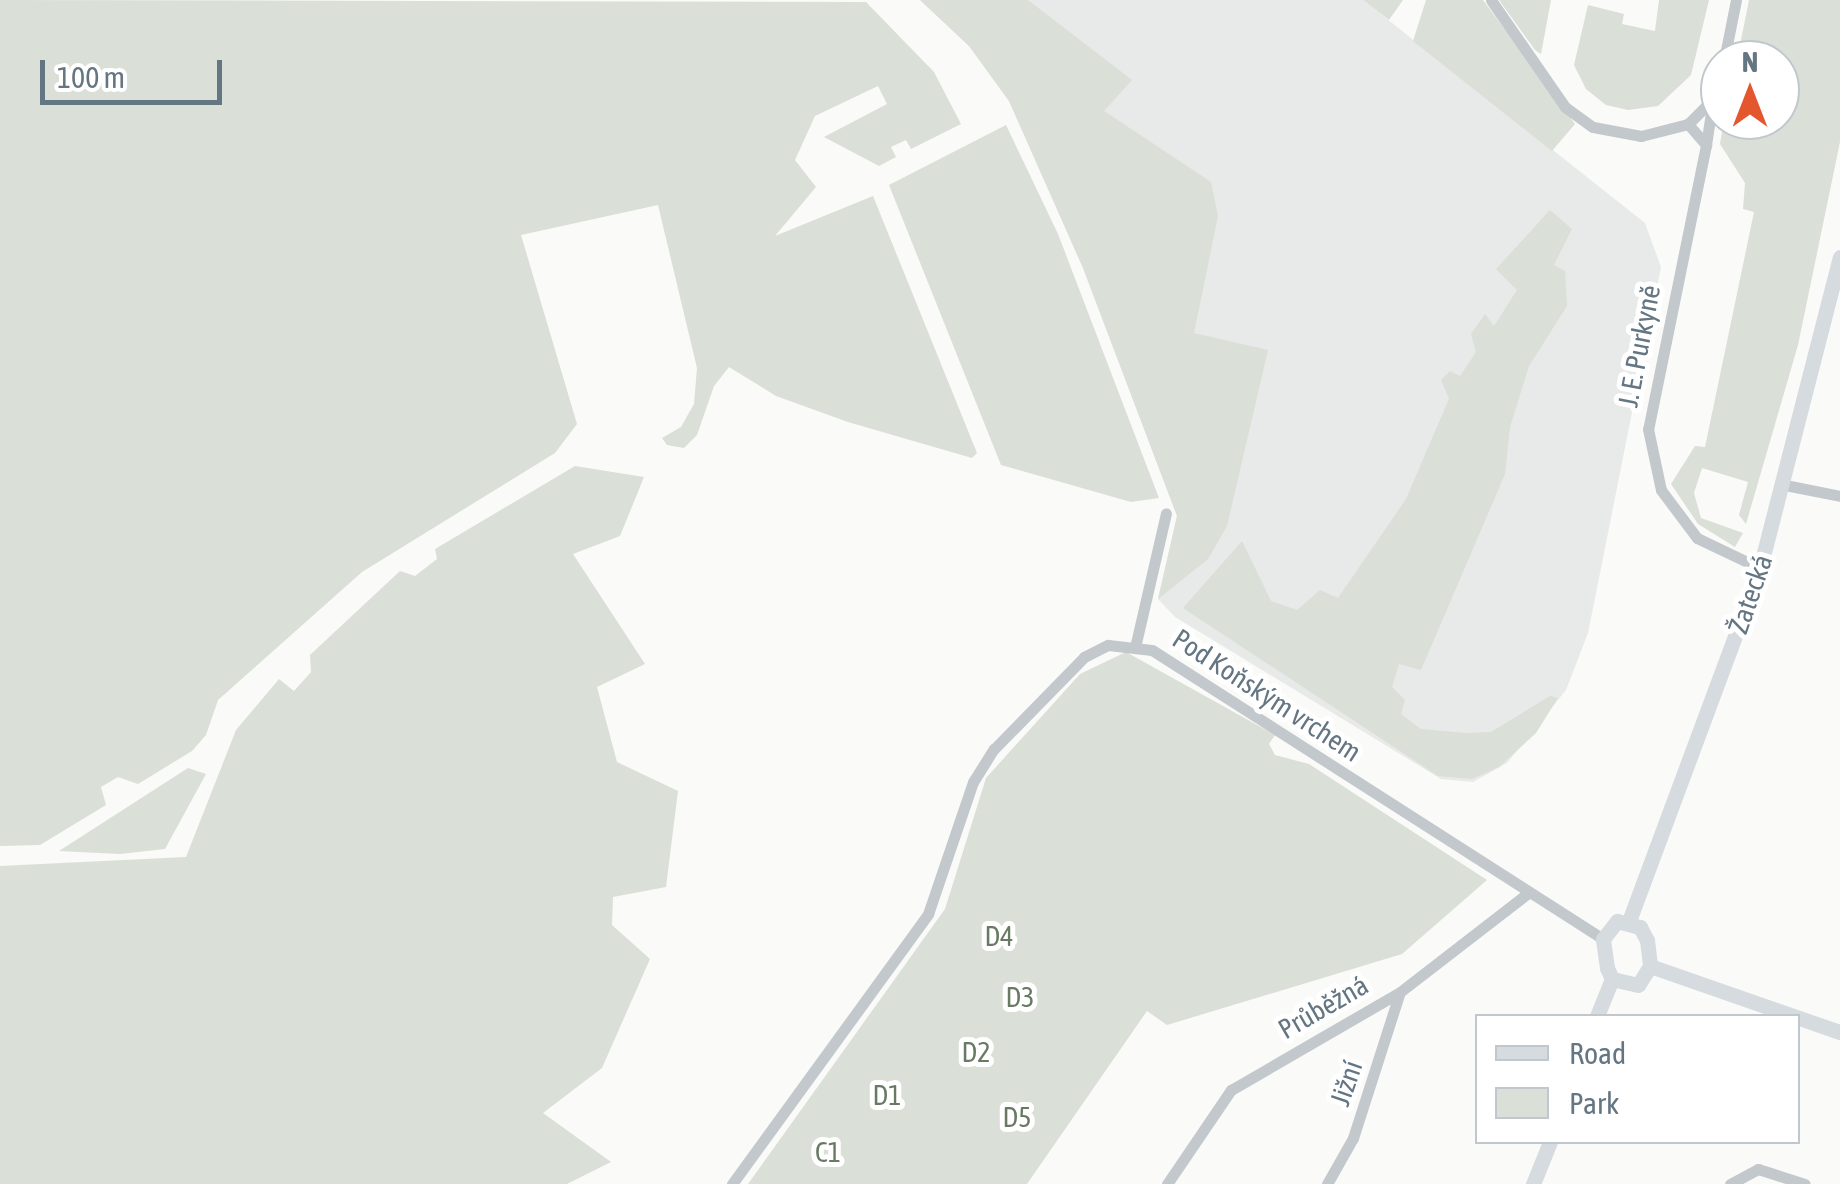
<!DOCTYPE html>
<html>
<head>
<meta charset="utf-8">
<style>
	body { margin:0 }
	#map { position:relative; width:1840px; height:1184px; overflow:hidden; background:#fafaf8; font-family:"Asap Condensed",sans-serif }
	div>[style] { position:absolute }
	.built>* { inset:0; background:#e8e9e9 }
	.green>* { inset:0; background:#dadfd7 }
	.street>* { height:11px; margin:-5.5px; padding:0 5.5px; transform-origin:5.5px; border-radius:5.5px; background:#c3c8cc }
	.secondary>* { height:15px; margin:-7.5px; padding:0 7.5px; transform-origin:7.5px; border-radius:7.5px; background:#d6dbdf }
	span { translate:-50% -50%; white-space:nowrap; text-align:center; line-height:1.15; -webkit-text-stroke:10px #fff; paint-order:stroke }
	.street-label { font-size:28px; color:#657683 }
	.park-label { font-size:28px; color:#687a64 }
	.legend { position:absolute; left:1475px; top:1014px; width:325px; height:130px; box-sizing:border-box; background:#fff; border:2px solid #c1c8cd; margin:0; padding:12px 18px; list-style:none; font-size:30px; color:#657683 }
	.legend li { display:flex; align-items:center; gap:20px; height:50px }
	.legend b { width:50px; border:2px solid #c1c8cd }
	.north { position:absolute; left:1700px; top:40px; width:100px; height:100px; box-sizing:border-box; background:#fff; border:2px solid #c1c8cd; border-radius:50%; rotate:0deg; font-size:28px; font-weight:700; line-height:40px; text-align:center; color:#657683 }
	.north::after { content:''; display:block; margin:auto; width:35px; height:45px; background:#e4572e; clip-path:polygon(50% 0,100% 100%,50% 72%,0 100%) }
	.scale { position:absolute; left:40px; top:60px; width:182px; height:45px; box-sizing:border-box; border:5px solid #657683; border-top:0; padding-left:12px; font-size:30px; line-height:35px; white-space:nowrap; color:#657683; -webkit-text-stroke:8px #fff; paint-order:stroke }
</style>
</head>
<body>
<div id="map">
	<div class="built">
		<div style="clip-path:polygon(920px 0,1363px 0,1645px 223px,1661px 267px,1588px 633px,1566px 690px,1507px 763px,1473px 782px,1441px 779px,1175px 617px,1158px 599px,1177px 516px,1083px 268px,1009px 101px,969px 46px)"></div>
	</div>
	<div class="green">
		<div style="clip-path:polygon(0 0,866px 2px,934px 72px,961px 124px,911px 149px,906px 140px,891px 147px,896px 157px,879px 166px,824px 137px,887px 104px,878px 86px,815px 116px,795px 160px,816px 187px,775px 236px,873px 196px,977px 453px,972px 458px,848px 422px,776px 396px,729px 367px,714px 386px,697px 435px,684px 448px,667px 445px,662px 438px,681px 427px,694px 404px,697px 368px,658px 205px,521px 235px,577px 424px,555px 453px,362px 572px,218px 700px,206px 735px,192px 751px,138px 784px,118px 777px,101px 787px,106px 805px,40px 845px,0 846px)"></div>
		<div style="clip-path:polygon(920px 0,1028px 0,1132px 80px,1104px 111px,1211px 182px,1218px 216px,1194px 333px,1268px 350px,1227px 526px,1208px 559px,1158px 599px,1177px 516px,1083px 268px,1009px 101px,969px 46px)"></div>
		<div style="clip-path:polygon(1363px 0,1403px 0,1389px 20px)"></div>
		<div style="clip-path:polygon(1426px 0,1483px 0,1575px 124px,1552px 151px,1413px 41px)"></div>
		<div style="clip-path:polygon(1499px 0,1551px 0,1541px 54px,1535px 50px)"></div>
		<div style="clip-path:polygon(1659px 0,1709px 0,1691px 75px,1658px 106px,1628px 110px,1606px 105px,1586px 89px,1574px 65px,1588px 5px,1624px 14px,1622px 24px,1655px 31px)"></div>
		<div style="clip-path:polygon(1749px 0,1840px 0,1840px 142px,1798px 345px,1746px 524px,1739px 515px,1748px 482px,1702px 468px,1694px 493px,1701px 518px,1743px 533px,1735px 547px,1698px 524px,1671px 484px,1695px 446px,1705px 447px,1754px 212px,1743px 209px,1745px 183px,1720px 144px,1724px 120px,1780px 120px,1780px 60px,1737px 60px)"></div>
		<div style="clip-path:polygon(1006px 125px,1058px 234px,1159px 498px,1131px 502px,1001px 465px,889px 185px)"></div>
		<div style="clip-path:polygon(1550px 210px,1572px 229px,1554px 265px,1565px 271px,1567px 306px,1529px 366px,1510px 427px,1505px 474px,1421px 670px,1399px 664px,1392px 687px,1405px 700px,1401px 714px,1421px 729px,1466px 733px,1491px 732px,1550px 696px,1558px 698px,1536px 733px,1499px 767px,1472px 779px,1438px 776px,1183px 608px,1242px 541px,1271px 601px,1297px 610px,1320px 590px,1338px 598px,1406px 499px,1449px 399px,1441px 380px,1450px 371px,1460px 376px,1476px 352px,1471px 334px,1485px 314px,1494px 326px,1517px 290px,1496px 269px)"></div>
		<div style="clip-path:polygon(575px 466px,644px 477px,620px 536px,573px 554px,645px 664px,597px 687px,617px 762px,678px 791px,666px 887px,613px 897px,612px 925px,650px 959px,602px 1068px,543px 1113px,611px 1162px,567px 1184px,0 1184px,0 866px,186px 857px,236px 730px,279px 679px,294px 691px,311px 672px,310px 655px,400px 571px,415px 576px,437px 559px,435px 549px)"></div>
		<div style="clip-path:polygon(1126px 652px,1275px 735px,1269px 744px,1275px 755px,1309px 764px,1487px 880px,1402px 954px,1167px 1025px,1147px 1011px,1027px 1184px,748px 1184px,945px 909px,986px 778px,1080px 674px)"></div>
		<div style="clip-path:polygon(188px 768px,206px 774px,165px 849px,120px 854px,59px 851px)"></div>
	</div>
	<div class="street">
		<div style="left:1491px;top:0;width:130px;rotate:55.3deg"></div>
		<div style="left:1565px;top:107px;width:34px;rotate:36deg"></div>
		<div style="left:1593px;top:127px;width:49px;rotate:10.6deg"></div>
		<div style="left:1641px;top:136px;width:49px;rotate:-14.3deg"></div>
		<div style="left:1688px;top:124px;width:35px;rotate:-45deg"></div>
		<div style="left:1713px;top:99px;width:23px;rotate:-72deg"></div>
		<div style="left:1724px;top:60px;width:61px;rotate:-78.7deg"></div>
		<div style="left:1688px;top:124px;width:28px;rotate:49deg"></div>
		<div style="left:1706px;top:145px;width:290px;rotate:101.5deg"></div>
		<div style="left:1648px;top:429px;width:62px;rotate:78deg"></div>
		<div style="left:1661px;top:490px;width:60px;rotate:53.1deg"></div>
		<div style="left:1697px;top:538px;width:70px;rotate:25.5deg"></div>
		<div style="left:1706px;top:145px;width:47px;rotate:-81.3deg"></div>
		<div style="left:1785px;top:485px;width:56px;rotate:11.3deg"></div>
		<div style="left:1136px;top:643px;width:133px;rotate:-77deg"></div>
		<div style="left:732px;top:1184px;width:334px;rotate:-54deg"></div>
		<div style="left:928px;top:914px;width:139px;rotate:-71.2deg"></div>
		<div style="left:973px;top:782px;width:39px;rotate:-58deg"></div>
		<div style="left:994px;top:749px;width:129px;rotate:-45.6deg"></div>
		<div style="left:1084px;top:657px;width:27px;rotate:-27deg"></div>
		<div style="left:1108px;top:645px;width:44px;rotate:6.5deg"></div>
		<div style="left:1152px;top:650px;width:536px;rotate:32.65deg"></div>
		<div style="left:1167px;top:1184px;width:114px;rotate:-55.8deg"></div>
		<div style="left:1231px;top:1090px;width:195px;rotate:-30.1deg"></div>
		<div style="left:1400px;top:992px;width:160px;rotate:-37.7deg"></div>
		<div style="left:1327px;top:1184px;width:53px;rotate:-60.5deg"></div>
		<div style="left:1353px;top:1138px;width:153px;rotate:-72.2deg"></div>
		<div style="left:1730px;top:1184px;width:32px;rotate:-28deg"></div>
		<div style="left:1758px;top:1169px;width:49px;rotate:17.7deg"></div>
	</div>
	<div class="secondary">
		<div style="left:1617px;top:921px;width:24px;rotate:15deg"></div>
		<div style="left:1640px;top:927px;width:15px;rotate:62deg"></div>
		<div style="left:1647px;top:940px;width:26px;rotate:83deg"></div>
		<div style="left:1650px;top:966px;width:22px;rotate:122deg"></div>
		<div style="left:1638px;top:985px;width:27px;rotate:-167deg"></div>
		<div style="left:1612px;top:979px;width:12px;rotate:-114deg"></div>
		<div style="left:1607px;top:968px;width:29px;rotate:-98deg"></div>
		<div style="left:1603px;top:939px;width:23px;rotate:-52deg"></div>
		<div style="left:1629px;top:921px;width:377px;rotate:-69.6deg"></div>
		<div style="left:1760px;top:568px;width:321px;rotate:-75.6deg"></div>
		<div style="left:1650px;top:966px;width:201px;rotate:19.2deg"></div>
		<div style="left:1597px;top:1016px;width:40px;rotate:-68deg"></div>
		<div style="left:1533px;top:1184px;width:45px;rotate:-68deg"></div>
	</div>
	<div class="street-label">
		<span style="left:1639px;top:346px;rotate:-79deg">J. E. Purkyně</span>
		<span style="left:1750px;top:594px;rotate:-71deg">Žatecká</span>
		<span style="left:1267px;top:695px;rotate:33deg">Pod Koňským vrchem</span>
		<span style="left:1323px;top:1007px;rotate:-30deg">Průběžná</span>
		<span style="left:1346px;top:1083px;rotate:-71deg">Jižní</span>
	</div>
	<div class="park-label">
		<span style="left:999px;top:936px">D4</span>
		<span style="left:1020px;top:997px">D3</span>
		<span style="left:976px;top:1052px">D2</span>
		<span style="left:887px;top:1095px">D1</span>
		<span style="left:1017px;top:1117px">D5</span>
		<span style="left:828px;top:1152px">C1</span>
	</div>
	<ul class="legend">
	<li><b style="height:12px;background:#d6dbdf"></b>Road</li>
	<li><b style="height:28px;background:#dadfd7"></b>Park</li>
	</ul>
	<div class="north">N</div>
	<div class="scale">100 m</div>
</div>
</body>
</html>
